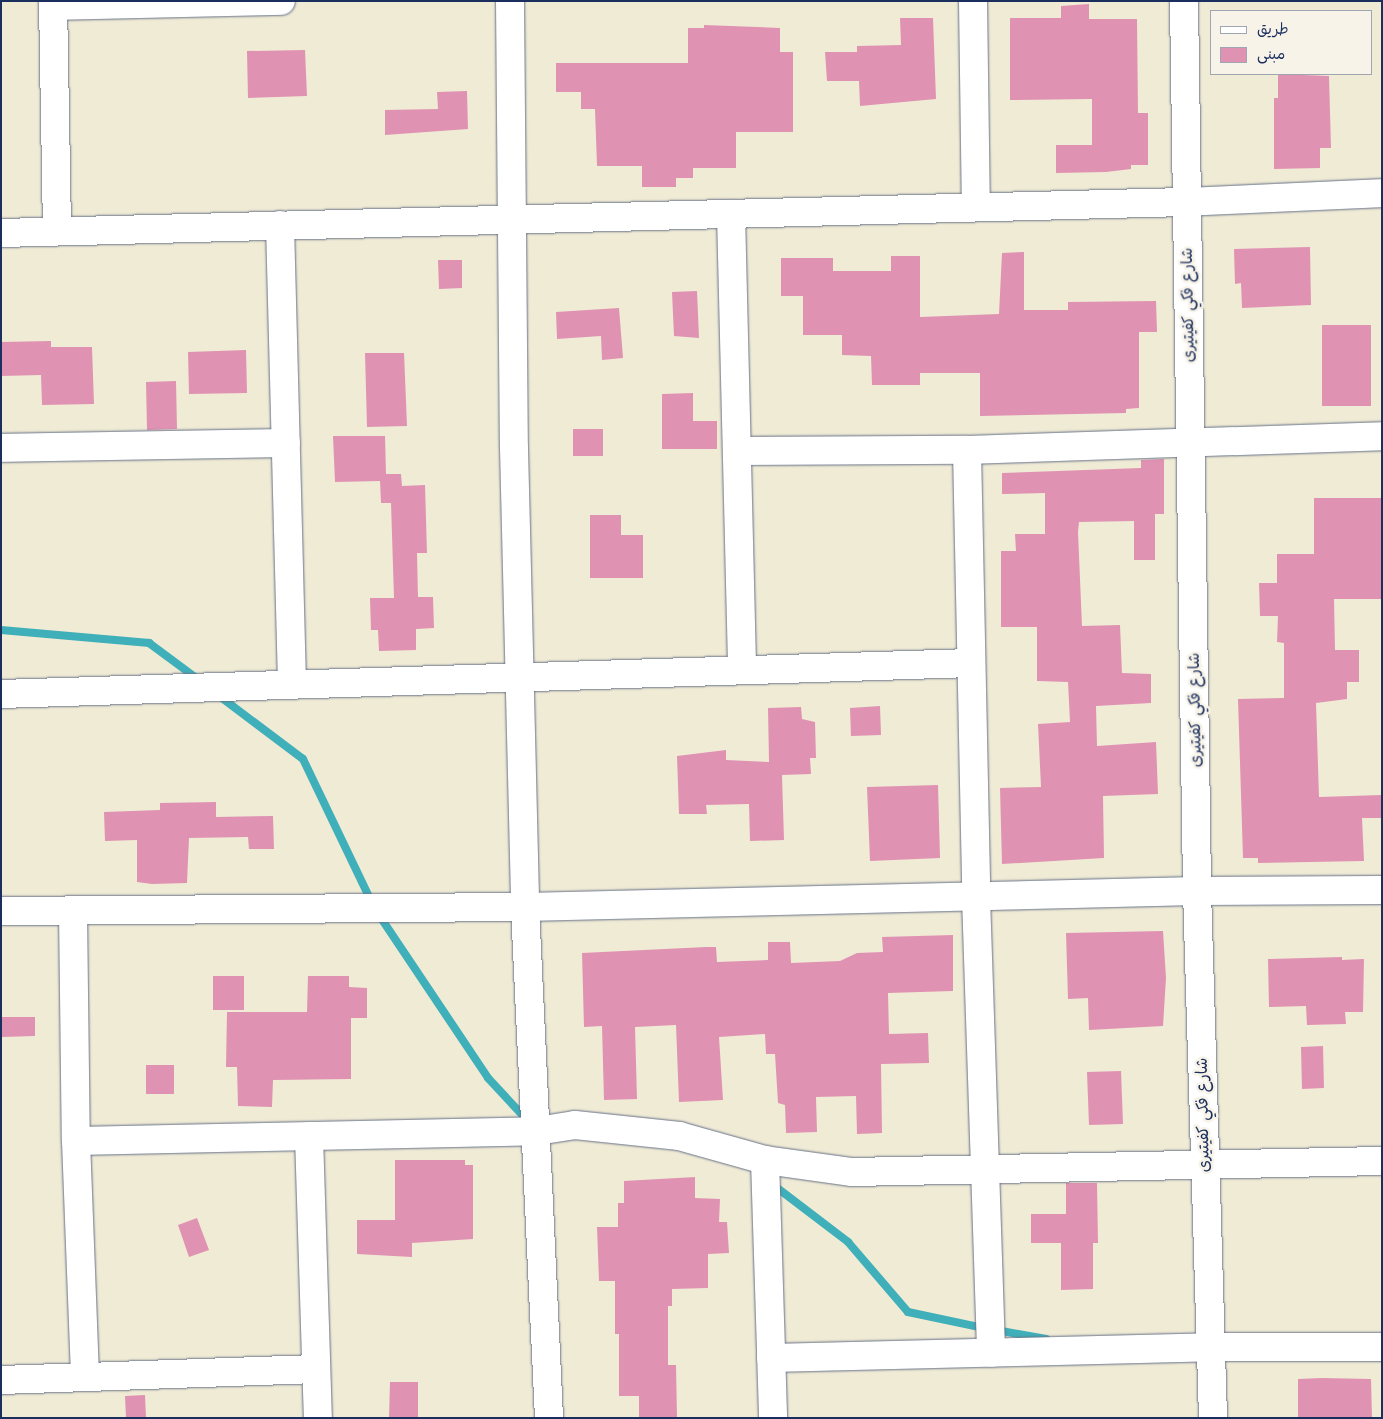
<!DOCTYPE html>
<html>
<head>
<meta charset="utf-8">
<style>
	body { margin:0 }
	#map { position:relative; width:1383px; height:1419px; overflow:hidden; background:#f0ebd5; font-family:Mali,"Playpen Sans Arabic",sans-serif }
	div>[style] { position:absolute }
	.stream>* { height:8px; margin:-4px; padding:0 4px; transform-origin:4px; border-radius:4px; background:#3fafb9 }
	.building>* { inset:0; background:#e092b3 }
	.roads { filter:drop-shadow(0 0 1px #667188) drop-shadow(0 0 1px #667188) }
	.minor>* { height:28px; margin:-14px; padding:0 14px; transform-origin:14px; border-radius:14px; background:#fff }
	span { translate:-50% -50%; white-space:nowrap; text-align:center; line-height:1.15; -webkit-text-stroke:5px #f7f3e8; paint-order:stroke }
	.street-label { font-size:16px; color:#1b2f5e }
	.frame { position:absolute; inset:0; border:2px solid #1b2f5e; pointer-events:none }
	.legend { position:absolute; left:1210px; top:10px; width:162px; height:65px; box-sizing:border-box; background:#f7f3e8; border:1px solid #9fa5b1; margin:0; padding:6px 9px; list-style:none; font-size:15px; color:#1b2f5e }
	.legend li { display:flex; align-items:center; gap:10px; height:25px }
	.legend b { width:25px; border:1px solid #9fa5b1 }
</style>
</head>
<body>
<div id="map">
	<div class="stream">
		<div style="left:1px;top:630px;width:149px;rotate:5deg"></div>
		<div style="left:149px;top:643px;width:62px;rotate:36.5deg"></div>
		<div style="left:218px;top:695px;width:106px;rotate:37deg"></div>
		<div style="left:303px;top:759px;width:160px;rotate:64.4deg"></div>
		<div style="left:379px;top:915px;width:196px;rotate:56.2deg"></div>
		<div style="left:488px;top:1078px;width:57px;rotate:47.1deg"></div>
		<div style="left:772px;top:1184px;width:96px;rotate:37.3deg"></div>
		<div style="left:848px;top:1242px;width:92px;rotate:49.4deg"></div>
		<div style="left:908px;top:1312px;width:78px;rotate:11.9deg"></div>
		<div style="left:996px;top:1330px;width:51px;rotate:10.2deg"></div>
	</div>
	<div class="building">
		<div style="clip-path:polygon(1089px 4px,1089px 19px,1137px 19px,1138px 113px,1148px 113px,1148px 165px,1131px 165px,1131px 169px,1106px 172px,1056px 173px,1056px 145px,1092px 145px,1092px 99px,1010px 100px,1010px 18px,1061px 18px,1061px 6px)"></div>
		<div style="clip-path:polygon(900px 18px,933px 18px,936px 99px,860px 106px,859px 81px,827px 81px,825px 52px,857px 52px,857px 46px,901px 45px)"></div>
		<div style="clip-path:polygon(704px 25px,780px 28px,780px 52px,793px 52px,793px 132px,736px 132px,736px 168px,693px 168px,693px 178px,676px 178px,676px 187px,642px 187px,642px 166px,597px 166px,595px 109px,581px 109px,581px 92px,556px 92px,556px 63px,688px 63px,688px 28px,704px 28px)"></div>
		<div style="clip-path:polygon(305px 50px,307px 96px,248px 98px,247px 51px)"></div>
		<div style="clip-path:polygon(1278px 74px,1329px 76px,1331px 148px,1320px 148px,1320px 168px,1274px 169px,1274px 98px,1278px 98px)"></div>
		<div style="clip-path:polygon(467px 91px,468px 129px,385px 135px,385px 110px,438px 109px,437px 92px)"></div>
		<div style="clip-path:polygon(1310px 247px,1311px 305px,1242px 308px,1241px 283px,1235px 284px,1234px 249px)"></div>
		<div style="clip-path:polygon(1024px 252px,1024px 310px,1068px 310px,1068px 302px,1156px 301px,1157px 332px,1139px 332px,1139px 408px,1126px 409px,1126px 413px,980px 416px,980px 373px,920px 373px,920px 385px,872px 385px,871px 356px,842px 355px,842px 335px,803px 335px,803px 296px,781px 296px,781px 258px,833px 258px,833px 271px,891px 271px,891px 256px,920px 256px,920px 317px,999px 314px,1002px 253px)"></div>
		<div style="clip-path:polygon(438px 260px,462px 260px,462px 288px,439px 289px)"></div>
		<div style="clip-path:polygon(697px 291px,699px 338px,674px 336px,672px 292px)"></div>
		<div style="clip-path:polygon(619px 308px,623px 358px,602px 360px,601px 336px,557px 339px,556px 312px)"></div>
		<div style="clip-path:polygon(1322px 325px,1371px 325px,1371px 406px,1322px 406px)"></div>
		<div style="clip-path:polygon(51px 341px,51px 347px,92px 347px,94px 404px,42px 405px,41px 375px,1px 376px,1px 342px)"></div>
		<div style="clip-path:polygon(246px 350px,247px 393px,189px 394px,188px 352px)"></div>
		<div style="clip-path:polygon(365px 353px,404px 353px,407px 426px,367px 427px)"></div>
		<div style="clip-path:polygon(176px 381px,177px 429px,147px 430px,146px 382px)"></div>
		<div style="clip-path:polygon(693px 393px,693px 421px,717px 421px,717px 449px,662px 449px,662px 394px)"></div>
		<div style="clip-path:polygon(573px 429px,603px 429px,603px 456px,573px 456px)"></div>
		<div style="clip-path:polygon(333px 436px,385px 436px,386px 474px,401px 474px,402px 486px,425px 485px,427px 553px,417px 553px,418px 597px,433px 597px,434px 628px,416px 629px,416px 650px,379px 651px,378px 630px,371px 630px,370px 598px,394px 598px,391px 503px,381px 503px,380px 481px,335px 482px)"></div>
		<div style="clip-path:polygon(1164px 459px,1164px 514px,1155px 514px,1155px 560px,1134px 560px,1134px 521px,1079px 522px,1078px 532px,1082px 626px,1120px 625px,1122px 673px,1151px 674px,1151px 703px,1096px 706px,1097px 746px,1156px 742px,1158px 794px,1103px 796px,1104px 858px,1002px 864px,1000px 788px,1041px 787px,1038px 724px,1070px 722px,1068px 682px,1037px 681px,1037px 627px,1001px 627px,1001px 551px,1016px 551px,1015px 534px,1045px 534px,1045px 493px,1002px 494px,1002px 473px,1141px 468px,1141px 460px)"></div>
		<div style="clip-path:polygon(1314px 498px,1382px 498px,1382px 599px,1334px 599px,1335px 650px,1359px 650px,1359px 682px,1347px 682px,1347px 699px,1316px 703px,1319px 797px,1382px 795px,1382px 818px,1362px 818px,1364px 861px,1258px 863px,1258px 858px,1243px 858px,1238px 699px,1284px 698px,1284px 643px,1277px 642px,1278px 616px,1260px 616px,1259px 583px,1277px 583px,1277px 554px,1314px 554px)"></div>
		<div style="clip-path:polygon(590px 515px,621px 515px,621px 535px,643px 535px,643px 578px,590px 578px)"></div>
		<div style="clip-path:polygon(880px 706px,881px 735px,851px 736px,850px 708px)"></div>
		<div style="clip-path:polygon(801px 707px,802px 719px,815px 722px,816px 758px,810px 758px,811px 774px,782px 775px,784px 840px,750px 841px,749px 804px,706px 805px,707px 814px,679px 814px,677px 756px,726px 750px,726px 760px,769px 762px,768px 708px)"></div>
		<div style="clip-path:polygon(938px 785px,940px 858px,870px 861px,867px 787px)"></div>
		<div style="clip-path:polygon(216px 802px,216px 817px,273px 816px,274px 849px,249px 849px,248px 837px,189px 838px,187px 883px,152px 884px,137px 882px,137px 840px,105px 841px,104px 812px,160px 810px,160px 803px)"></div>
		<div style="clip-path:polygon(1163px 931px,1166px 978px,1163px 1026px,1089px 1030px,1088px 998px,1068px 999px,1066px 933px)"></div>
		<div style="clip-path:polygon(953px 935px,953px 991px,888px 993px,889px 1034px,928px 1033px,929px 1063px,881px 1064px,882px 1133px,857px 1134px,856px 1096px,816px 1097px,817px 1132px,786px 1133px,785px 1105px,778px 1103px,775px 1054px,766px 1054px,765px 1034px,719px 1037px,723px 1100px,679px 1102px,676px 1025px,635px 1027px,637px 1099px,604px 1100px,602px 1026px,584px 1027px,582px 953px,706px 947px,716px 947px,717px 962px,768px 960px,768px 942px,790px 942px,791px 963px,840px 961px,857px 953px,883px 952px,882px 937px)"></div>
		<div style="clip-path:polygon(1342px 957px,1342px 960px,1364px 959px,1363px 1012px,1345px 1012px,1346px 1024px,1307px 1025px,1306px 1006px,1269px 1007px,1268px 959px)"></div>
		<div style="clip-path:polygon(213px 976px,244px 976px,244px 1010px,213px 1010px)"></div>
		<div style="clip-path:polygon(308px 976px,349px 976px,349px 987px,367px 988px,367px 1018px,351px 1018px,351px 1079px,273px 1080px,272px 1107px,238px 1106px,237px 1067px,226px 1067px,227px 1012px,307px 1012px)"></div>
		<div style="clip-path:polygon(2px 1017px,35px 1017px,35px 1036px,2px 1037px)"></div>
		<div style="clip-path:polygon(1323px 1046px,1324px 1088px,1302px 1089px,1301px 1047px)"></div>
		<div style="clip-path:polygon(146px 1065px,174px 1065px,174px 1094px,146px 1094px)"></div>
		<div style="clip-path:polygon(1121px 1071px,1123px 1124px,1089px 1125px,1087px 1072px)"></div>
		<div style="clip-path:polygon(395px 1160px,465px 1160px,465px 1165px,473px 1165px,473px 1239px,412px 1243px,412px 1257px,357px 1254px,357px 1220px,395px 1220px)"></div>
		<div style="clip-path:polygon(695px 1177px,695px 1198px,720px 1199px,719px 1222px,727px 1222px,729px 1253px,708px 1254px,708px 1288px,672px 1289px,672px 1306px,668px 1306px,668px 1365px,676px 1365px,677px 1418px,639px 1418px,639px 1396px,619px 1396px,619px 1334px,615px 1334px,615px 1281px,599px 1281px,597px 1227px,618px 1227px,618px 1203px,624px 1203px,624px 1181px)"></div>
		<div style="clip-path:polygon(1066px 1183px,1097px 1183px,1098px 1243px,1093px 1243px,1093px 1289px,1061px 1290px,1061px 1243px,1031px 1243px,1031px 1214px,1066px 1214px)"></div>
		<div style="clip-path:polygon(197px 1218px,209px 1250px,189px 1257px,178px 1225px)"></div>
		<div style="clip-path:polygon(1322px 1378px,1371px 1379px,1372px 1418px,1298px 1418px,1298px 1379px)"></div>
		<div style="clip-path:polygon(390px 1382px,418px 1382px,418px 1418px,389px 1418px)"></div>
		<div style="clip-path:polygon(145px 1395px,146px 1418px,126px 1418px,125px 1396px)"></div>
	</div>
	<div class="roads">
		<div class="minor">
			<div style="left:53px;top:1px;width:230px;rotate:89deg"></div>
			<div style="left:510px;top:1px;width:447px;rotate:89.5deg"></div>
			<div style="left:514px;top:448px;width:459px;rotate:88.6deg"></div>
			<div style="left:525px;top:907px;width:512px;rotate:87.31deg"></div>
			<div style="left:973px;top:1px;width:206px;rotate:89.2deg"></div>
			<div style="left:1184px;top:1px;width:890px;rotate:89.16deg"></div>
			<div style="left:1197px;top:891px;width:527px;rotate:88.26deg"></div>
			<div style="left:53px;top:6px;width:228px;rotate:-1.3deg"></div>
			<div style="left:731px;top:214px;width:456px;rotate:88.6deg"></div>
			<div style="left:280px;top:225px;width:458px;rotate:88.5deg"></div>
			<div style="left:1px;top:233px;width:1184px;rotate:-1.5deg"></div>
			<div style="left:1185px;top:202px;width:197px;rotate:-2.6deg"></div>
			<div style="left:1px;top:448px;width:285px;rotate:-1deg"></div>
			<div style="left:967px;top:450px;width:447px;rotate:88.8deg"></div>
			<div style="left:976px;top:897px;width:456px;rotate:88.1deg"></div>
			<div style="left:738px;top:451px;width:229px;rotate:-0.3deg"></div>
			<div style="left:967px;top:450px;width:415px;rotate:-1.9deg"></div>
			<div style="left:1px;top:694px;width:970px;rotate:-1.83deg"></div>
			<div style="left:1px;top:911px;width:524px;rotate:-0.44deg"></div>
			<div style="left:525px;top:907px;width:672px;rotate:-1.36deg"></div>
			<div style="left:1197px;top:891px;width:185px;rotate:-0.3deg"></div>
			<div style="left:73px;top:911px;width:230px;rotate:89.3deg"></div>
			<div style="left:76px;top:1141px;width:236px;rotate:87.8deg"></div>
			<div style="left:309px;top:1136px;width:282px;rotate:88.2deg"></div>
			<div style="left:76px;top:1141px;width:461px;rotate:-1.2deg"></div>
			<div style="left:537px;top:1131px;width:38px;rotate:-9deg"></div>
			<div style="left:575px;top:1125px;width:105px;rotate:6deg"></div>
			<div style="left:679px;top:1136px;width:89px;rotate:15.6deg"></div>
			<div style="left:765px;top:1160px;width:88px;rotate:7.9deg"></div>
			<div style="left:852px;top:1172px;width:530px;rotate:-1.19deg"></div>
			<div style="left:765px;top:1160px;width:258px;rotate:88.2deg"></div>
			<div style="left:771px;top:1358px;width:440px;rotate:-1.4deg"></div>
			<div style="left:1211px;top:1347px;width:171px"></div>
			<div style="left:1px;top:1380px;width:314px;rotate:-2deg"></div>
		</div>
	</div>
	<div class="street-label">
		<span style="left:1187px;top:305px;rotate:-91deg">شارع فكي كفيتيرى</span>
		<span style="left:1194px;top:710px;rotate:-91deg">شارع فكي كفيتيرى</span>
		<span style="left:1202px;top:1115px;rotate:-91deg">شارع فكي كفيتيرى</span>
	</div>
	<div class="frame"></div>
	<ul class="legend">
	<li><b style="height:6px;background:#fff"></b>طريق</li>
	<li><b style="height:14px;background:#e092b3"></b>مبنى</li>
	</ul>
</div>
</body>
</html>
